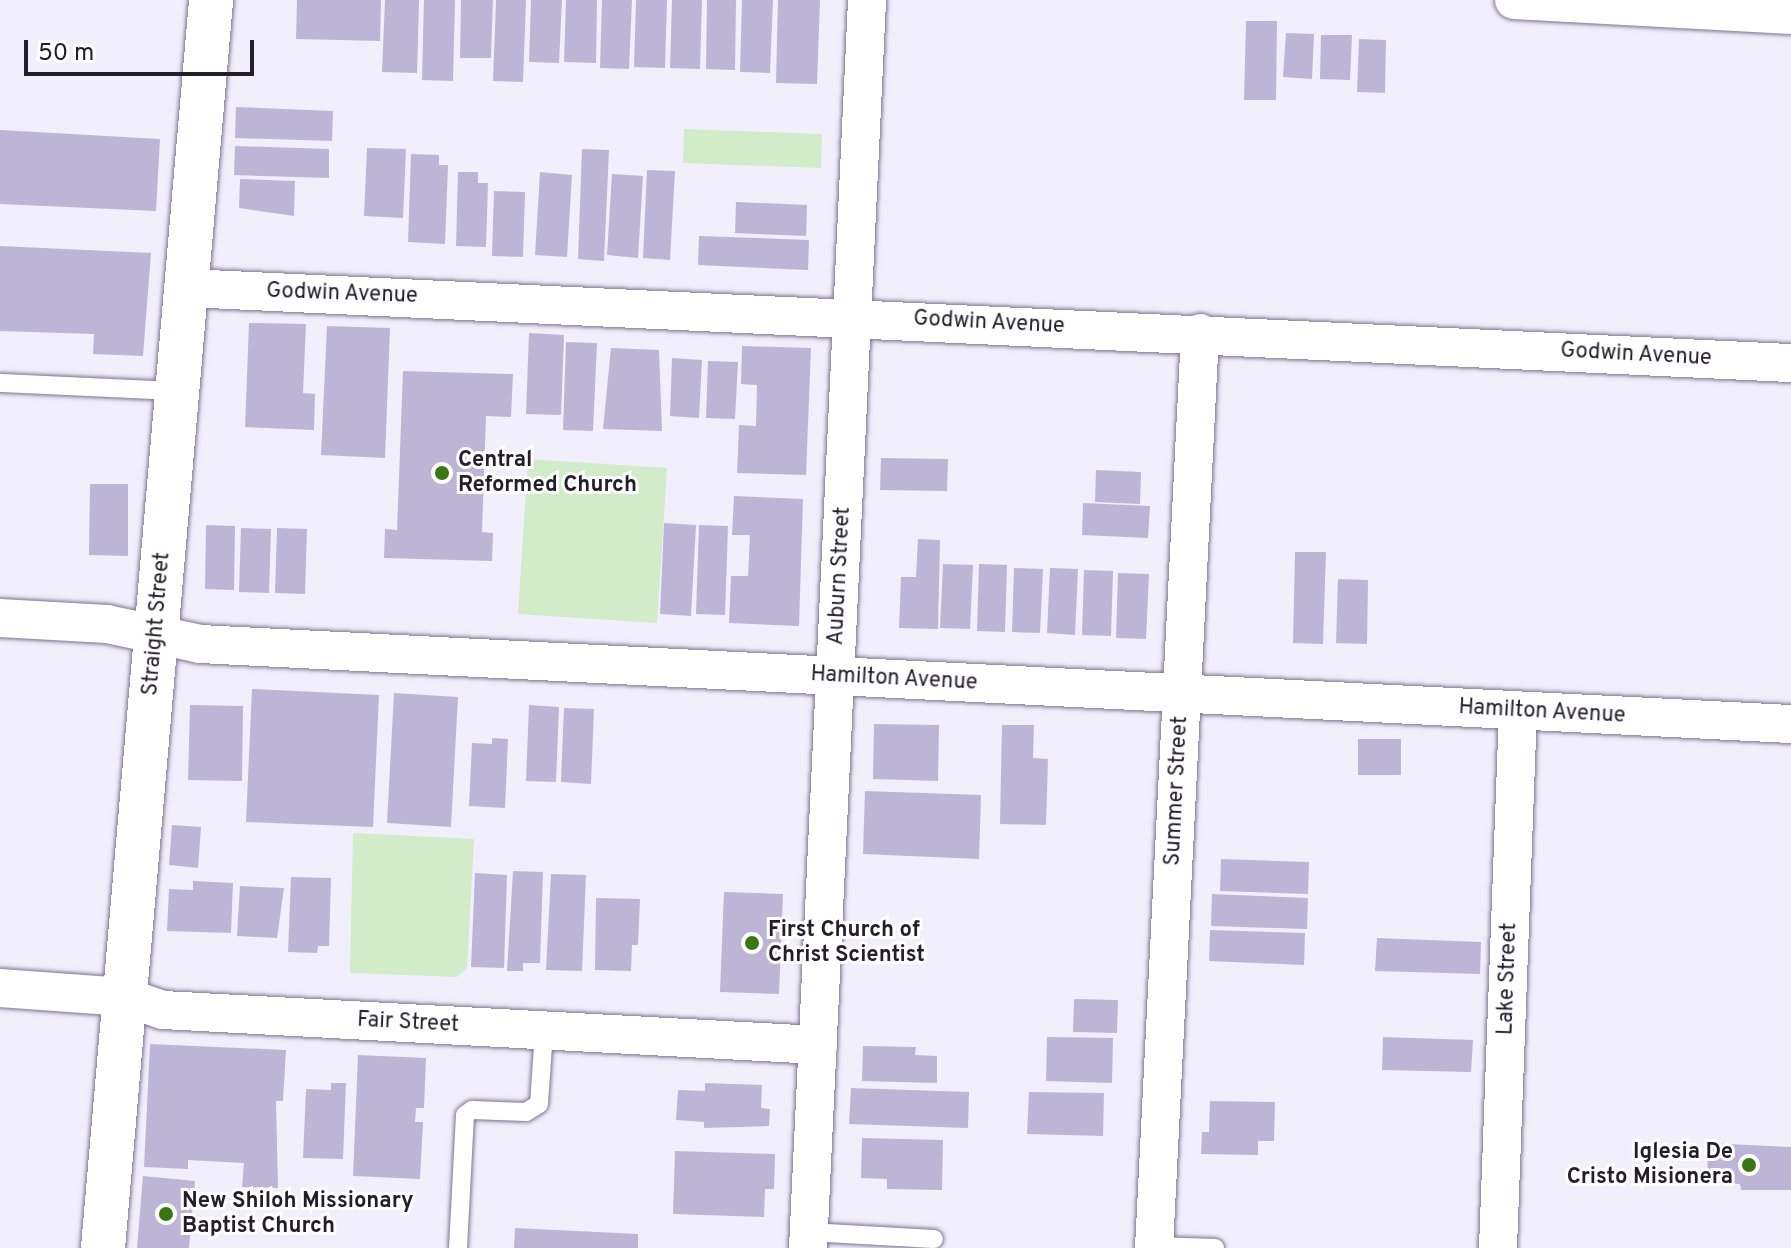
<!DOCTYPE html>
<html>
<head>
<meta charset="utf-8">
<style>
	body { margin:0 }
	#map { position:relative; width:1791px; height:1248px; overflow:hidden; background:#f2effc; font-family:Overpass,sans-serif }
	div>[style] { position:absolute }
	.green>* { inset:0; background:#d2ebc8 }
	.building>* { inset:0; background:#bdb5d5 }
	.roads { filter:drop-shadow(0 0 2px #7c7491) drop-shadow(0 0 2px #7c7491) }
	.service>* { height:18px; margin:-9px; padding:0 9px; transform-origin:9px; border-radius:9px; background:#fff }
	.minor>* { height:38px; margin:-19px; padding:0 19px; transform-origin:19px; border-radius:19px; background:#fff }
	.secondary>* { height:44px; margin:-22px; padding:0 22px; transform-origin:22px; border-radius:22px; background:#fff }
	.dots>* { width:22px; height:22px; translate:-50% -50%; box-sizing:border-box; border:4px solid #fefefe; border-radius:50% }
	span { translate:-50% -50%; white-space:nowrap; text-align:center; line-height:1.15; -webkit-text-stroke:6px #fefefe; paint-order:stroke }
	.street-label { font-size:22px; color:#221e2a }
	.poi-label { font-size:22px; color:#221e2a; font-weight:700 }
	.left { translate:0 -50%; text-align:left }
	.right { translate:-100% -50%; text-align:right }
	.scale { position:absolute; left:24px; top:40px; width:230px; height:36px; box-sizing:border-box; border:4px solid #221e2a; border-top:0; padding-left:10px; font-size:24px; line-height:28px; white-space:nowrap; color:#221e2a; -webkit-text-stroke:6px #fefefe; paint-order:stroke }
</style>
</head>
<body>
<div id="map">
	<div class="green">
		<div style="clip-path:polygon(684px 129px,822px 134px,821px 168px,683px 163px)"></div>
		<div style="clip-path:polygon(528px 459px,667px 468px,657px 623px,518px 614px)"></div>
		<div style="clip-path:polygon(353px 833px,474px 839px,467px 968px,457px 977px,350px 973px)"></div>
	</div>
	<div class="building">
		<div style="clip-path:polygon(297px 0,381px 0,380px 41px,296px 39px)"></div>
		<div style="clip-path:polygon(385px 0,419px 0,417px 73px,382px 72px)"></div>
		<div style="clip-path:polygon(424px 0,455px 0,453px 81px,422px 80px)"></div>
		<div style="clip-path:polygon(461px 0,493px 0,491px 58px,460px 58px)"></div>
		<div style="clip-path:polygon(496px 0,526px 0,523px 82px,493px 81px)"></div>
		<div style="clip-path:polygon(531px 0,562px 0,559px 63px,529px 62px)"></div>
		<div style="clip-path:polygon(566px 0,597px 0,596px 63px,564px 62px)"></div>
		<div style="clip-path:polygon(602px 0,632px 0,629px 69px,600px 68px)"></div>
		<div style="clip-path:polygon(636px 0,667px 0,665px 68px,634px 67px)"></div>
		<div style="clip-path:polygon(672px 0,702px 0,700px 69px,670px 68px)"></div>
		<div style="clip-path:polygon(707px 0,736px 0,735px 70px,706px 69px)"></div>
		<div style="clip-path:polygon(742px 0,773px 0,770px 73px,740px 72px)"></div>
		<div style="clip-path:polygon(778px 0,820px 0,817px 84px,776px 83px)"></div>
		<div style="clip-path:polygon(1246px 21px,1277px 21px,1276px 100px,1244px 100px)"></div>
		<div style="clip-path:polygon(1286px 33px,1314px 34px,1312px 79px,1283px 77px)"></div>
		<div style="clip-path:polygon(1321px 35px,1352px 35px,1350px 80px,1320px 79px)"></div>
		<div style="clip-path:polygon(1359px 39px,1386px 40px,1385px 93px,1357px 92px)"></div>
		<div style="clip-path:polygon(236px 107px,333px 111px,332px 141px,235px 138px)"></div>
		<div style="clip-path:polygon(0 130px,160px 139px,156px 211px,0 204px)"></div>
		<div style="clip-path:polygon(235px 146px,329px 149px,329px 178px,234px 175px)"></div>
		<div style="clip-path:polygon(367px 148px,406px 149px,403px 218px,364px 216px)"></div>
		<div style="clip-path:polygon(582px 149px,609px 150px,604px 261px,578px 259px)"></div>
		<div style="clip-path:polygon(411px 154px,439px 155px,439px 165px,448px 165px,445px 244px,408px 242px)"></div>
		<div style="clip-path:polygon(647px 170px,675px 171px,670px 260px,643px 258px)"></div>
		<div style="clip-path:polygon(458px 172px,478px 172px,478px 183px,488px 183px,486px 247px,456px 246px)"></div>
		<div style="clip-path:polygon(540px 172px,572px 175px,567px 257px,535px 255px)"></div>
		<div style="clip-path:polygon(612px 174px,643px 176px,638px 258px,607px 255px)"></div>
		<div style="clip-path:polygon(240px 179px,295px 181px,294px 216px,239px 208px)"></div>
		<div style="clip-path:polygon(494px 191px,525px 192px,523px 257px,492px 256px)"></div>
		<div style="clip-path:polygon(736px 202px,807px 205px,806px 236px,735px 233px)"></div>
		<div style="clip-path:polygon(699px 236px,809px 240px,808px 270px,698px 265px)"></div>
		<div style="clip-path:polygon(0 246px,151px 253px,143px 356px,93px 354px,94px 334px,0 331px)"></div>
		<div style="clip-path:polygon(249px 323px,306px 324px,303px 393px,315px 394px,314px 430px,245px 427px)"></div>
		<div style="clip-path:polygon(327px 326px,390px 328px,385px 458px,321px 455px)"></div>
		<div style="clip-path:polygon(529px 333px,564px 335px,561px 415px,526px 414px)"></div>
		<div style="clip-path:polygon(566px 342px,597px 343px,593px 431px,563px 430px)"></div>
		<div style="clip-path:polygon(742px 346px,811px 348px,806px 475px,737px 473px,739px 425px,756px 426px,757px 385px,741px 384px)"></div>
		<div style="clip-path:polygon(611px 348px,659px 350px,662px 431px,603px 429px)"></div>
		<div style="clip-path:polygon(672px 358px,702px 360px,699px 418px,670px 416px)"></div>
		<div style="clip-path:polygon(708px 361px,738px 362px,735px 419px,706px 418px)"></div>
		<div style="clip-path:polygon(403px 371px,513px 374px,511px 417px,486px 416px,482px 532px,493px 533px,492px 561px,384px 558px,385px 529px,397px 530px)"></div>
		<div style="clip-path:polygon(881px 458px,948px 459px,947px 491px,880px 490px)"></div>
		<div style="clip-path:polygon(1096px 470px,1141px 472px,1140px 504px,1095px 502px)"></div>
		<div style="clip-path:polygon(90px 484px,128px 484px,128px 556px,89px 555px)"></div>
		<div style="clip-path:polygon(734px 496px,803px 499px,799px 626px,729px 623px,731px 576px,748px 576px,750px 535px,732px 535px)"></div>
		<div style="clip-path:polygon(1083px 503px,1150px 506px,1148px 538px,1082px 535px)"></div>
		<div style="clip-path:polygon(664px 523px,696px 525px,691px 616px,660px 614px)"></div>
		<div style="clip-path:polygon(206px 525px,235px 526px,234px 590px,205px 589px)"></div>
		<div style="clip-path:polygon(699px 525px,728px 526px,725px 615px,696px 614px)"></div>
		<div style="clip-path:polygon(241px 528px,271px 529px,269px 593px,239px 592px)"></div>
		<div style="clip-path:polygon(277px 528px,307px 529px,305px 594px,275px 593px)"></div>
		<div style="clip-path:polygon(918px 539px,940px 540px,938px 629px,899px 628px,901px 577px,916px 577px)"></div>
		<div style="clip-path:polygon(1295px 552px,1326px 552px,1323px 644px,1293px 643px)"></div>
		<div style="clip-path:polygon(943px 564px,973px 565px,970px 629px,940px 628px)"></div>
		<div style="clip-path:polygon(979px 564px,1007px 565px,1005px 632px,977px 631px)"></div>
		<div style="clip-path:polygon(1014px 568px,1043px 569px,1040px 633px,1012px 632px)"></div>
		<div style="clip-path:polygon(1050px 568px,1078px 569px,1075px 635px,1047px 633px)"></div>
		<div style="clip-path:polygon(1084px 570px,1113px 571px,1111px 636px,1082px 635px)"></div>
		<div style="clip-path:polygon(1118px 573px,1149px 574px,1146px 639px,1116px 638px)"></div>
		<div style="clip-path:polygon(1338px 579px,1368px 580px,1367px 644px,1336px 643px)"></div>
		<div style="clip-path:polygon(252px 689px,379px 695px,373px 827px,246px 822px)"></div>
		<div style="clip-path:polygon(394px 693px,458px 697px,451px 827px,387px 823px)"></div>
		<div style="clip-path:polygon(190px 705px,243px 706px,242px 781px,188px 780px)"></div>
		<div style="clip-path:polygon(529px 705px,559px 707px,556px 782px,526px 781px)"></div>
		<div style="clip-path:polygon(564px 708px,594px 709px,591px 784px,561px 782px)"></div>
		<div style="clip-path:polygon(874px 724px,939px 725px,938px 781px,873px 779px)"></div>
		<div style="clip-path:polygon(1002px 725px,1034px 725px,1033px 758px,1048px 759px,1046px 825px,1000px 824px)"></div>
		<div style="clip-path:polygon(492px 738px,508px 739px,505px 808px,469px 806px,472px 743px,492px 744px)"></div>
		<div style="clip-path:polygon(1358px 739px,1401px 739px,1401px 775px,1358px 775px)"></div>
		<div style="clip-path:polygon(865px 791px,981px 795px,979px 859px,863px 854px)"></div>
		<div style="clip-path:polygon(172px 825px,201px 827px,198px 868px,169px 865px)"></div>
		<div style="clip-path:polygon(1221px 859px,1309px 862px,1308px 894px,1220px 891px)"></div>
		<div style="clip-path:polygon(513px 871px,543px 872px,540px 963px,523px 963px,523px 971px,507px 971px)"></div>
		<div style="clip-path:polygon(475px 873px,507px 875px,504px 968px,471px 967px)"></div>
		<div style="clip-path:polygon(551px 874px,586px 875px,582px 971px,546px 970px)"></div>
		<div style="clip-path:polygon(291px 877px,331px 878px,329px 946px,318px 946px,317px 953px,288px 952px)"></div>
		<div style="clip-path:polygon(193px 881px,233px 883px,231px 933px,167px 931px,169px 889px,193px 890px)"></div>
		<div style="clip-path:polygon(240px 886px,284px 888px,277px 938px,237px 936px)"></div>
		<div style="clip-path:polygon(724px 892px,783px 894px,779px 994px,720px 992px)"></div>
		<div style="clip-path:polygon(1212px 894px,1308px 898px,1307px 929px,1211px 926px)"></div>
		<div style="clip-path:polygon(596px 898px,640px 899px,638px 945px,632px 945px,631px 971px,595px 970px)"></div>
		<div style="clip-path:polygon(1210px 930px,1305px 933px,1304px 965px,1209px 961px)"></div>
		<div style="clip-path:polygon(1377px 938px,1481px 942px,1480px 974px,1375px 971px)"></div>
		<div style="clip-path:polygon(1074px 999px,1118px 1000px,1117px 1033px,1073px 1032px)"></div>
		<div style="clip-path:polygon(1047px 1037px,1113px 1038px,1112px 1083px,1046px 1081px)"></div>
		<div style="clip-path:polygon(1383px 1037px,1473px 1040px,1471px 1072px,1382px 1070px)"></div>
		<div style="clip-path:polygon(150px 1044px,286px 1050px,283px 1101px,276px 1101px,278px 1188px,242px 1187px,244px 1163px,188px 1160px,188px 1169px,144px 1167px)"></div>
		<div style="clip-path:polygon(863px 1046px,916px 1047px,915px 1055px,937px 1056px,937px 1083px,862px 1081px)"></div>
		<div style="clip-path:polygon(358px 1055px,426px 1058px,424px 1108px,416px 1108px,415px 1122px,423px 1122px,420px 1179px,353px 1176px)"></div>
		<div style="clip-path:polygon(331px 1083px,346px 1083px,343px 1159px,303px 1158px,306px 1089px,331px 1090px)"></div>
		<div style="clip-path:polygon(705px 1083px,762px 1085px,761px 1108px,770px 1109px,769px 1126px,704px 1128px,704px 1122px,676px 1120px,678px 1090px,705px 1091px)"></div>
		<div style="clip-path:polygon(851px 1088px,969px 1092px,968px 1128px,849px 1124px)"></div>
		<div style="clip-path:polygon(1029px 1092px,1104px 1093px,1103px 1136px,1027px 1134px)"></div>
		<div style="clip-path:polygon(1210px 1101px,1275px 1102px,1274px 1141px,1258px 1141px,1258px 1155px,1201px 1154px,1202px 1132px,1209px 1132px)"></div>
		<div style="clip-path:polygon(862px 1138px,943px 1140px,942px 1190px,887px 1189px,887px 1179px,861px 1178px)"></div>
		<div style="clip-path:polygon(1707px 1143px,1791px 1147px,1791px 1190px,1741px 1190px,1740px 1184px,1708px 1182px)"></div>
		<div style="clip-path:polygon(675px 1151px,775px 1154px,774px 1189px,765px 1189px,764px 1217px,673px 1214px)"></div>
		<div style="clip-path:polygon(143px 1176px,195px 1181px,189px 1248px,137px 1248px)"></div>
		<div style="clip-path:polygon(515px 1228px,638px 1234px,638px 1248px,514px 1248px)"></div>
	</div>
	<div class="roads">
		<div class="service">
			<div style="left:0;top:383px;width:177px;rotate:2.6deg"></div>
			<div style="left:809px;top:1232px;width:125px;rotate:3.2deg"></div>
			<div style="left:1154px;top:1246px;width:61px;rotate:1.9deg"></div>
			<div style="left:458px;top:1248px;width:133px;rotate:-87deg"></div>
			<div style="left:465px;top:1115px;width:9px;rotate:-36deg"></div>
			<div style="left:472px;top:1110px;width:54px;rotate:2.1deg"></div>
			<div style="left:526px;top:1112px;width:15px;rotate:-32deg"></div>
			<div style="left:539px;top:1104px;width:74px;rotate:-86.1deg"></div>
		</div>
		<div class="minor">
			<div style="left:1514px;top:0;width:277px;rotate:3.1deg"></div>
			<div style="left:187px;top:288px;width:1606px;rotate:2.68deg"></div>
			<div style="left:0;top:618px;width:107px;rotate:3.2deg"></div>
			<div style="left:107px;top:624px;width:95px;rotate:12.1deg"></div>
			<div style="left:200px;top:644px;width:1593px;rotate:2.88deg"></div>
			<div style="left:0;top:988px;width:125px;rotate:4.1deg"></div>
			<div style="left:125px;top:997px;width:40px;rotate:18.9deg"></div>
			<div style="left:163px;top:1010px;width:656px;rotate:3.06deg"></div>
			<div style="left:808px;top:1248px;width:1249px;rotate:-87.29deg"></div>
			<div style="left:1154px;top:1248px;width:916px;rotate:-87.12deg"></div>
			<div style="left:1498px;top:1248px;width:537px;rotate:-87.87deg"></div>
		</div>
		<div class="secondary">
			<div style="left:103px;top:1248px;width:1253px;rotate:-85.05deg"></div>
		</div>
	</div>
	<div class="dots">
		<div style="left:442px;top:473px;background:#397713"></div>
		<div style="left:752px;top:943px;background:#397713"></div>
		<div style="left:1749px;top:1165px;background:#397713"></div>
		<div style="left:166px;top:1214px;background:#397713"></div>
	</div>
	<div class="street-label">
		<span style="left:342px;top:294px;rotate:2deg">Godwin Avenue</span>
		<span style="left:989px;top:323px;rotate:3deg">Godwin Avenue</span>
		<span style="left:1636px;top:355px;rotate:3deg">Godwin Avenue</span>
		<span style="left:840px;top:576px;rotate:-87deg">Auburn Street</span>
		<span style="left:157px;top:624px;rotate:-85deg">Straight Street</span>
		<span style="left:894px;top:679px;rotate:3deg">Hamilton Avenue</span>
		<span style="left:1542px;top:712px;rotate:3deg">Hamilton Avenue</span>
		<span style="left:1177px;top:791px;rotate:-87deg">Summer Street</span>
		<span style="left:1508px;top:979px;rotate:-88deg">Lake Street</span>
		<span style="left:408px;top:1023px;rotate:3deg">Fair Street</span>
	</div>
	<div class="poi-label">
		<span class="left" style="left:458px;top:473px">Central<br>Reformed Church</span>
		<span class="left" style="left:768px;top:943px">First Church of<br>Christ Scientist</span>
		<span class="right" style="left:1733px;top:1165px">Iglesia De<br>Cristo Misionera</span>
		<span class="left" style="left:182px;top:1214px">New Shiloh Missionary<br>Baptist Church</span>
	</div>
	<div class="scale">50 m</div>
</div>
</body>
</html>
